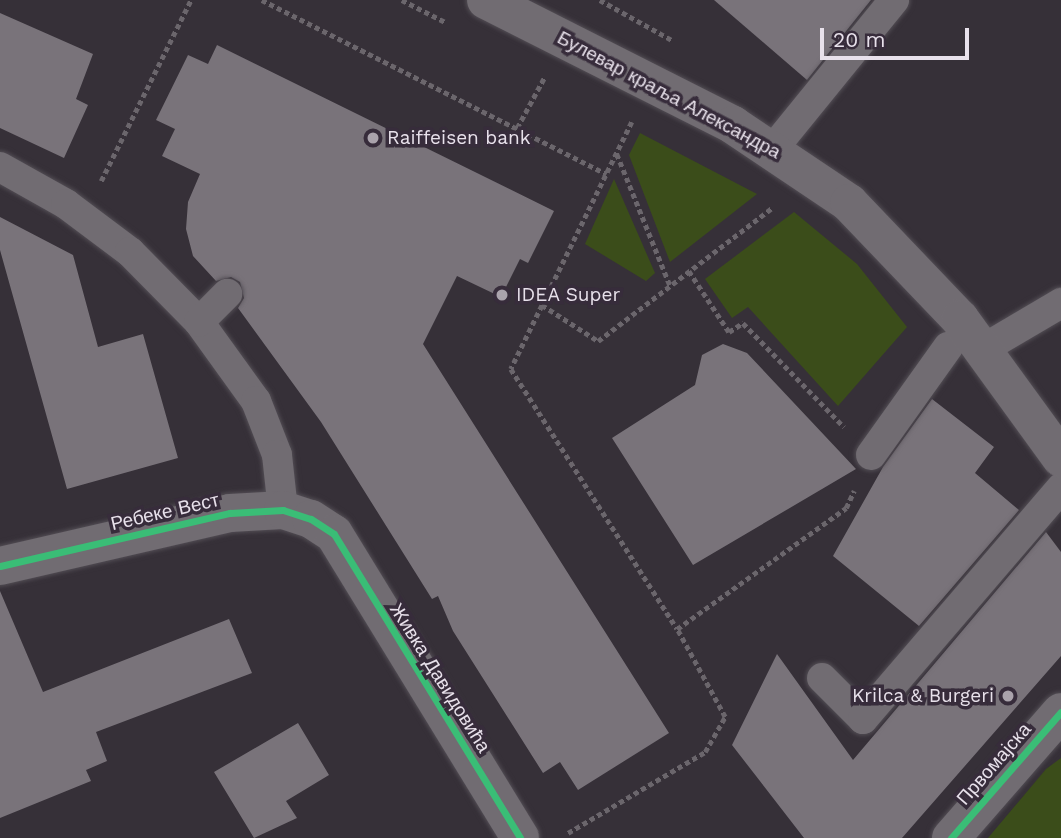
<!DOCTYPE html>
<html>
<head>
<meta charset="utf-8">
<style>
	body { margin:0 }
	#map { position:relative; width:1061px; height:838px; overflow:hidden; background:#363038; font-family:"Work Sans",sans-serif }
	div>[style] { position:absolute }
	.green>* { inset:0; background:#3b4d1a }
	.building>* { inset:0; background:#79737a }
	.path>* { height:4.5px; margin-top:-2.25px; transform-origin:0; background:repeating-linear-gradient(90deg,#6b666c 0 5px,transparent 0 8.5px) }
	.roads { filter:drop-shadow(0 0 2px #524d54) drop-shadow(0 0 2px #524d54) }
	.lane>* { height:30px; margin:-15px; padding:0 15px; transform-origin:15px; border-radius:15px; background:#716c72 }
	.street>* { height:38px; margin:-19px; padding:0 19px; transform-origin:19px; border-radius:19px; background:#716c72 }
	.secondary>* { height:38px; margin:-19px; padding:0 19px; transform-origin:19px; border-radius:19px; background:#716c72 }
	.cycleway>* { height:7px; margin:-3.5px; padding:0 3.5px; transform-origin:3.5px; border-radius:3.5px; background:#3abd76 }
	.dots>* { width:19px; height:19px; translate:-50% -50%; box-sizing:border-box; border:4px solid #372c3b; border-radius:50% }
	span { translate:-50% -50%; white-space:nowrap; text-align:center; line-height:1.15; -webkit-text-stroke:7px #372c3b; paint-order:stroke }
	.street-label { font-size:19px; color:#e8e1eb }
	.poi-label { font-size:19px; color:#e8e1eb }
	.left { translate:0 -50%; text-align:left }
	.right { translate:-100% -50%; text-align:right }
	.scale { position:absolute; left:820px; top:28px; width:149px; height:32px; box-sizing:border-box; border:4px solid #e8e1eb; border-top:0; padding-left:9px; font-size:21px; line-height:24px; white-space:nowrap; color:#e8e1eb; -webkit-text-stroke:5px #372c3b; paint-order:stroke }
</style>
</head>
<body>
<div id="map">
	<div class="green">
		<div style="clip-path:polygon(640px 133px,757px 194px,670px 262px,629px 155px)"></div>
		<div style="clip-path:polygon(614px 179px,655px 273px,646px 281px,585px 244px)"></div>
		<div style="clip-path:polygon(794px 212px,857px 264px,907px 327px,838px 406px,748px 307px,732px 318px,705px 279px)"></div>
		<div style="clip-path:polygon(1061px 758px,1061px 838px,988px 838px,1046px 769px)"></div>
	</div>
	<div class="building">
		<div style="clip-path:polygon(714px 0,871px 0,807px 80px)"></div>
		<div style="clip-path:polygon(0 13px,93px 54px,76px 99px,88px 105px,64px 158px,0 128px)"></div>
		<div style="clip-path:polygon(217px 45px,554px 211px,528px 263px,520px 259px,501px 297px,457px 276px,423px 344px,669px 733px,578px 790px,560px 762px,543px 773px,453px 631px,438px 596px,432px 599px,321px 422px,238px 308px,244px 298px,240px 282px,231px 277px,216px 281px,193px 256px,186px 229px,188px 202px,200px 174px,162px 156px,175px 129px,156px 120px,188px 55px,208px 64px)"></div>
		<div style="clip-path:polygon(0 217px,73px 255px,98px 347px,143px 334px,178px 458px,67px 489px,0 250px)"></div>
		<div style="clip-path:polygon(723px 344px,747px 353px,856px 469px,693px 565px,612px 438px,695px 385px,702px 355px)"></div>
		<div style="clip-path:polygon(932px 399px,994px 447px,975px 473px,1019px 510px,919px 626px,833px 556px,883px 467px)"></div>
		<div style="clip-path:polygon(1046px 532px,1061px 552px,1061px 656px,902px 838px,804px 838px,732px 745px,777px 654px,853px 760px)"></div>
		<div style="clip-path:polygon(0 591px,43px 692px,229px 619px,252px 673px,96px 732px,107px 761px,86px 770px,91px 781px,0 818px)"></div>
		<div style="clip-path:polygon(298px 723px,329px 775px,286px 801px,297px 818px,254px 838px,214px 772px)"></div>
	</div>
	<div class="path">
		<div style="left:262px;top:0;width:386px;rotate:26.8deg"></div>
		<div style="left:402px;top:0;width:48px;rotate:27.1deg"></div>
		<div style="left:600px;top:0;width:82px;rotate:29.1deg"></div>
		<div style="left:632px;top:122px;width:275px;rotate:116.1deg"></div>
		<div style="left:511px;top:369px;width:308px;rotate:57.4deg"></div>
		<div style="left:677px;top:629px;width:208px;rotate:-35.6deg"></div>
		<div style="left:846px;top:508px;width:19px;rotate:-65deg"></div>
		<div style="left:517px;top:128px;width:57px;rotate:-61.6deg"></div>
		<div style="left:617px;top:154px;width:141px;rotate:68deg"></div>
		<div style="left:101px;top:181px;width:202px;rotate:-63.6deg"></div>
		<div style="left:689px;top:271px;width:73px;rotate:56.7deg"></div>
		<div style="left:729px;top:332px;width:17px;rotate:-33deg"></div>
		<div style="left:743px;top:323px;width:145px;rotate:45.8deg"></div>
		<div style="left:542px;top:305px;width:67px;rotate:32.7deg"></div>
		<div style="left:598px;top:341px;width:220px;rotate:-37.4deg"></div>
		<div style="left:568px;top:833px;width:159px;rotate:-30.6deg"></div>
		<div style="left:705px;top:752px;width:40px;rotate:-60.3deg"></div>
		<div style="left:725px;top:717px;width:100px;rotate:-118.6deg"></div>
	</div>
	<div class="roads">
		<div class="lane">
			<div style="left:773px;top:149px;width:192px;rotate:-50.9deg"></div>
			<div style="left:0;top:167px;width:76px;rotate:29.3deg"></div>
			<div style="left:66px;top:204px;width:80px;rotate:36.9deg"></div>
			<div style="left:130px;top:252px;width:98px;rotate:45.4deg"></div>
			<div style="left:199px;top:322px;width:97px;rotate:54.2deg"></div>
			<div style="left:256px;top:401px;width:58px;rotate:68.7deg"></div>
			<div style="left:277px;top:455px;width:55px;rotate:83.8deg"></div>
			<div style="left:199px;top:322px;width:40px;rotate:-45deg"></div>
			<div style="left:983px;top:349px;width:91px;rotate:-30.5deg"></div>
			<div style="left:871px;top:455px;width:133px;rotate:-54.5deg"></div>
			<div style="left:822px;top:678px;width:58px;rotate:45deg"></div>
			<div style="left:863px;top:719px;width:304px;rotate:-49.4deg"></div>
		</div>
		<div class="street">
			<div style="left:0;top:566px;width:236px;rotate:-13deg"></div>
			<div style="left:230px;top:513px;width:53px;rotate:-3.2deg"></div>
			<div style="left:283px;top:510px;width:29px;rotate:18deg"></div>
			<div style="left:311px;top:519px;width:27px;rotate:33deg"></div>
			<div style="left:334px;top:534px;width:356px;rotate:58.5deg"></div>
			<div style="left:951px;top:838px;width:167px;rotate:-48.9deg"></div>
		</div>
		<div class="secondary">
			<div style="left:486px;top:0;width:277px;rotate:26.8deg"></div>
			<div style="left:733px;top:125px;width:140px;rotate:33.9deg"></div>
			<div style="left:849px;top:203px;width:161px;rotate:46.3deg"></div>
			<div style="left:960px;top:319px;width:172px;rotate:54deg"></div>
		</div>
	</div>
	<div class="cycleway">
		<div style="left:0;top:566px;width:236px;rotate:-13deg"></div>
		<div style="left:230px;top:513px;width:53px;rotate:-3.2deg"></div>
		<div style="left:283px;top:510px;width:29px;rotate:18deg"></div>
		<div style="left:311px;top:519px;width:27px;rotate:33deg"></div>
		<div style="left:334px;top:534px;width:356px;rotate:58.5deg"></div>
		<div style="left:951px;top:838px;width:167px;rotate:-48.9deg"></div>
	</div>
	<div class="dots">
		<div style="left:373px;top:138px;background:#aaa3ac"></div>
		<div style="left:502px;top:295px;background:#aaa3ac"></div>
		<div style="left:1008px;top:696px;background:#aaa3ac"></div>
	</div>
	<div class="street-label">
		<span style="left:669px;top:95px;rotate:28deg">Булевар краља Александра</span>
		<span style="left:165px;top:512px;rotate:-13deg">Ребеке Вест</span>
		<span style="left:440px;top:678px;rotate:58deg">Живка Давидовића</span>
		<span style="left:994px;top:764px;rotate:-49deg">Првомајска</span>
	</div>
	<div class="poi-label">
		<span class="left" style="left:387px;top:138px">Raiffeisen bank</span>
		<span class="left" style="left:516px;top:295px">IDEA Super</span>
		<span class="right" style="left:994px;top:696px">Krilca &amp; Burgeri</span>
	</div>
	<div class="scale">20 m</div>
</div>
</body>
</html>
